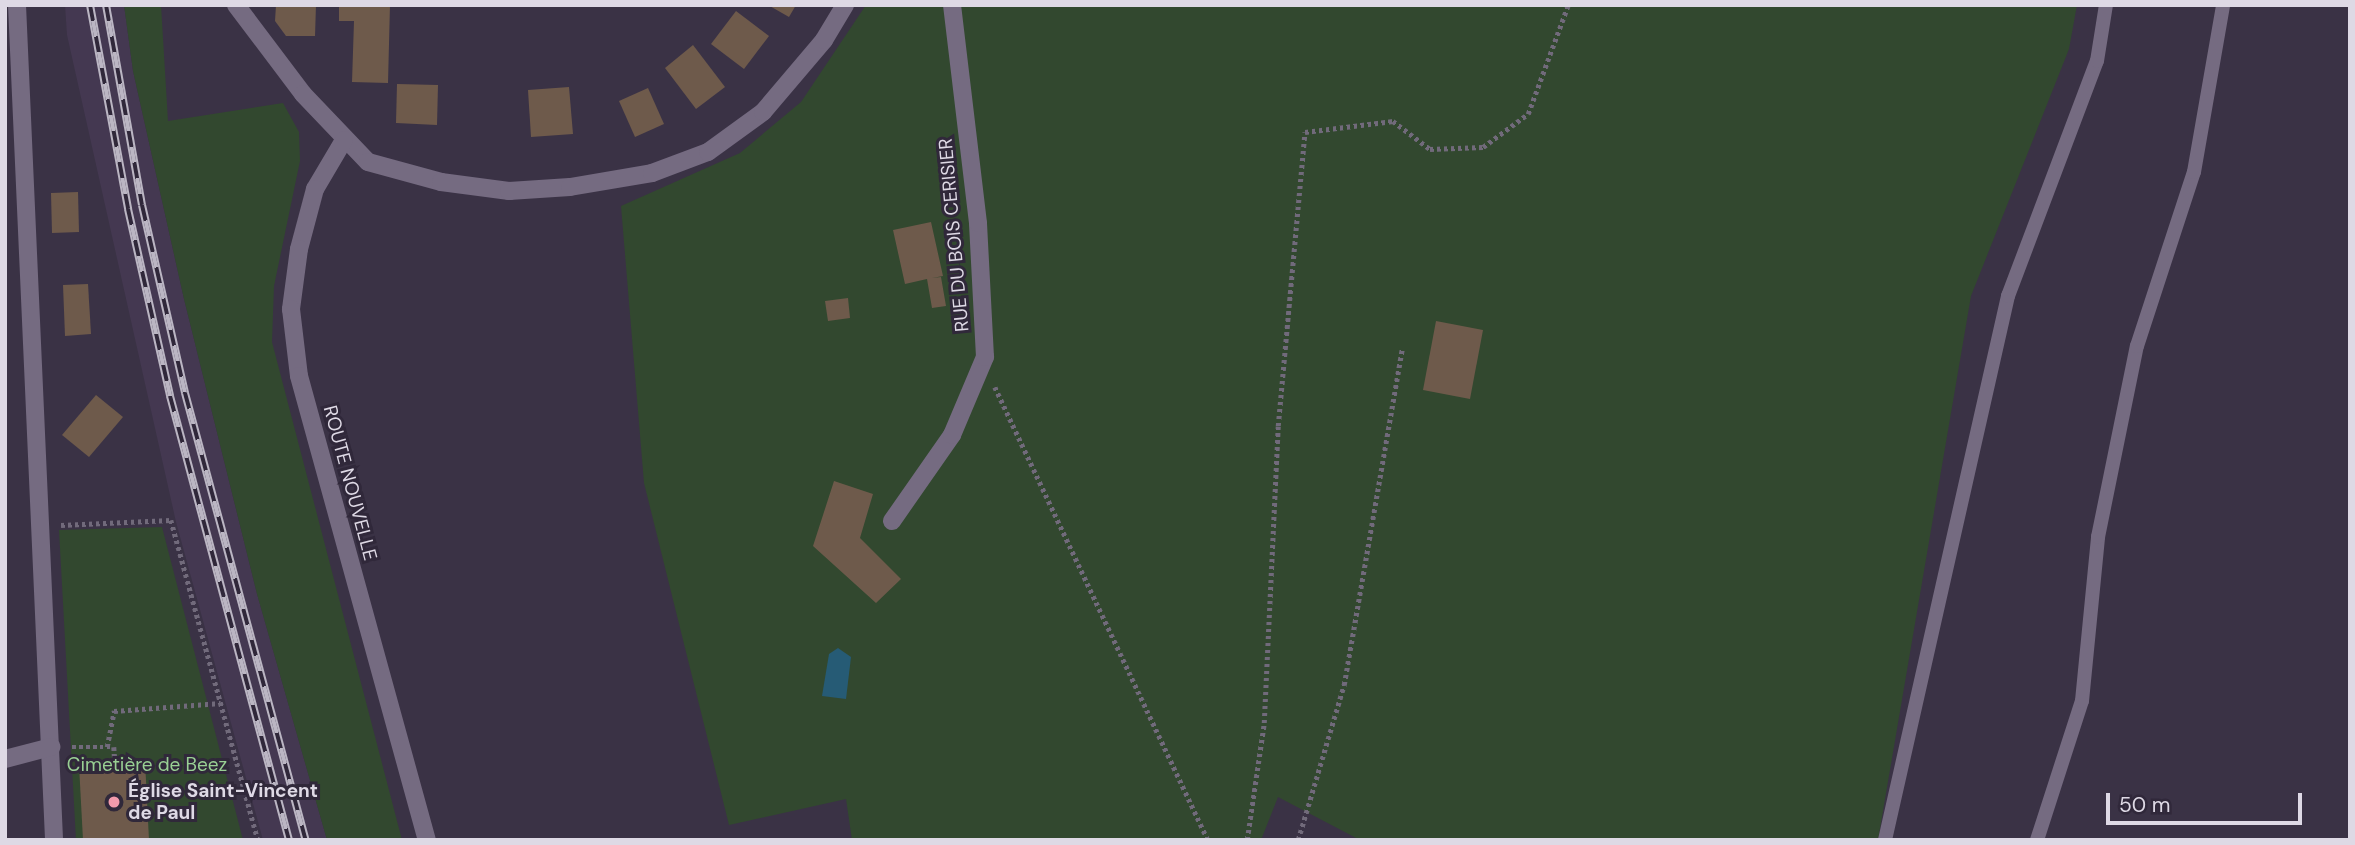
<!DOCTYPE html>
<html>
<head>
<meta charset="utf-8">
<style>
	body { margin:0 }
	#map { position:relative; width:2355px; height:845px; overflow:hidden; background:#3a3245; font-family:"DM Sans",sans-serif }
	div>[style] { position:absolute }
	.built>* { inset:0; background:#443851 }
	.green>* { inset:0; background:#32482f }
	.water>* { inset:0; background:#265b75 }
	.building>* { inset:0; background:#6e5a4b }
	.path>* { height:4.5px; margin-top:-2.25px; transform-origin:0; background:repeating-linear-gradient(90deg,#716a7b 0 3.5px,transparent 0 7px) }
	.lane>* { height:14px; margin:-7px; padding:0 7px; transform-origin:7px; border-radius:7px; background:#756b81 }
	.street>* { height:18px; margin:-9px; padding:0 9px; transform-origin:9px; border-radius:9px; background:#756b81 }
	.rail>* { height:8px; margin-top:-4px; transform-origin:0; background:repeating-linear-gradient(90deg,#30283a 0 16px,#bbb6c3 0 32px); box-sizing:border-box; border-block:2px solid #bbb6c3 }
	.dots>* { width:19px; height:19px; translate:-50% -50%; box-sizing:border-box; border:4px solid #30283a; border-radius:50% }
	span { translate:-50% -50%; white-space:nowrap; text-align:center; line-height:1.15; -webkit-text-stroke:6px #30283a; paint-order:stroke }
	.street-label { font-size:19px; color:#ded9e5 }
	.park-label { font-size:19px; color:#99d094 }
	.poi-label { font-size:19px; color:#ded9e5; font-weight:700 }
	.left { translate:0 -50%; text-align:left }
	.frame { position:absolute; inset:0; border:7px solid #ded9e5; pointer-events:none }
	.scale { position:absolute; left:2106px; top:793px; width:196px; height:32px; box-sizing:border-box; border:4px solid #ded9e5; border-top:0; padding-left:9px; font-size:21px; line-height:24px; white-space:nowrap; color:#ded9e5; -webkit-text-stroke:5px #30283a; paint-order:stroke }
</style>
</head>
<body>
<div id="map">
	<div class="built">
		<div style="clip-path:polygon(65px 5px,124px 5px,133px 71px,184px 299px,257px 594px,327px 840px,263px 840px,176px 522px,67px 35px)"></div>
	</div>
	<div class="green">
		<div style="clip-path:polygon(124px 5px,161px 5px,168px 121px,283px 103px,299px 132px,300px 161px,274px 286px,272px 342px,402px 840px,327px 840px,257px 594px,184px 299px,133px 71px)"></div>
		<div style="clip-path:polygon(866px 5px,2077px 5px,2069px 49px,1971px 296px,1878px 840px,1360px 840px,1278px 797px,1261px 840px,852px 840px,846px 799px,729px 825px,644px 483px,621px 206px,740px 153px,801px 102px)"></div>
		<div style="clip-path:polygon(162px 527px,243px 840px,76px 840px,59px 530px)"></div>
	</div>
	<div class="water">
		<div style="clip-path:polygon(838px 648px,851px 657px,846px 699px,822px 696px,829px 654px)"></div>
	</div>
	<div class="building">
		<div style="clip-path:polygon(276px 5px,316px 5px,315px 36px,286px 36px,275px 21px)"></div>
		<div style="clip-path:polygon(339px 5px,390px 5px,388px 83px,352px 82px,354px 21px,339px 21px)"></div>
		<div style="clip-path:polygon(768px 5px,796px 5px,789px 17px)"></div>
		<div style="clip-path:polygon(736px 11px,769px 36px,744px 69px,711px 44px)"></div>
		<div style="clip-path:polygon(693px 45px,725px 87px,696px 109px,665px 68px)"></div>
		<div style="clip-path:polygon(397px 84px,438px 85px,437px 125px,396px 123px)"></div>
		<div style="clip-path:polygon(569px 87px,573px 134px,531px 137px,528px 90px)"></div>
		<div style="clip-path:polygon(648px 88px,664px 124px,635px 137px,619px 101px)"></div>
		<div style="clip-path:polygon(78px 192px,79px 232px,52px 233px,51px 193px)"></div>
		<div style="clip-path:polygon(931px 222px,943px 276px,932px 278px,941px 277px,946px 306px,932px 308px,927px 279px,905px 284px,893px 230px)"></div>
		<div style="clip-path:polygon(88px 284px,91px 334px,65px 336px,63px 285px)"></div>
		<div style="clip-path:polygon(848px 298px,850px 318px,828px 321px,825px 301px)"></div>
		<div style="clip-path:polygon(1436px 321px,1483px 330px,1470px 399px,1423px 390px)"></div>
		<div style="clip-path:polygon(96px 395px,123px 417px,89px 457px,62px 435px)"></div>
		<div style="clip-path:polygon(834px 481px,873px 494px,860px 538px,901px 579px,876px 603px,813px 546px)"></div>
		<div style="clip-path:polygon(145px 761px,149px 840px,83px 840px,79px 765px)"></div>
	</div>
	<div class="path">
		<div style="left:995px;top:387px;width:501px;rotate:64.82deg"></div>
		<div style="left:61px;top:525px;width:110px;rotate:-2.6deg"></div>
		<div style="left:171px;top:520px;width:332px;rotate:74.8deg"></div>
		<div style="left:72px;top:747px;width:42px"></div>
		<div style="left:114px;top:747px;width:16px;rotate:86deg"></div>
		<div style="left:107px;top:747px;width:37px;rotate:-79deg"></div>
		<div style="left:114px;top:711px;width:107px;rotate:-4.3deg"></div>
		<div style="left:1247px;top:840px;width:118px;rotate:-81.7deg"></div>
		<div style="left:1264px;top:723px;width:297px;rotate:-87.3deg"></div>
		<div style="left:1278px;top:426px;width:295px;rotate:-84.8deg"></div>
		<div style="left:1305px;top:132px;width:89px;rotate:-7.1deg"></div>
		<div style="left:1393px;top:121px;width:46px;rotate:37.1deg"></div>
		<div style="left:1430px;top:149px;width:53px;rotate:-2.2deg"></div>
		<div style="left:1483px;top:147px;width:56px;rotate:-36.3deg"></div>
		<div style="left:1528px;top:114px;width:116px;rotate:-69.8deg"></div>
		<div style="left:1298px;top:840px;width:162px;rotate:-73.5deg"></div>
		<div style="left:1344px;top:685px;width:341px;rotate:-80.2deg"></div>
	</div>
	<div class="lane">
		<div style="left:1885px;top:840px;width:558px;rotate:-77.26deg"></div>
		<div style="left:2008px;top:296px;width:251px;rotate:-69.3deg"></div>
		<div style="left:2097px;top:61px;width:57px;rotate:-80.9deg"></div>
		<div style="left:2037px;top:840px;width:146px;rotate:-72.1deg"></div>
		<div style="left:2082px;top:701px;width:165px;rotate:-84.4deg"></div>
		<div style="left:2098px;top:537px;width:195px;rotate:-78.5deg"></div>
		<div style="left:2137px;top:346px;width:183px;rotate:-71.9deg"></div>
		<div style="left:2194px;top:172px;width:169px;rotate:-80.1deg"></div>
	</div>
	<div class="street">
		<div style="left:17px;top:5px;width:836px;rotate:87.46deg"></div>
		<div style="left:236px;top:5px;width:111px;rotate:53deg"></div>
		<div style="left:303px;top:94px;width:94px;rotate:46.3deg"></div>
		<div style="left:368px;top:162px;width:76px;rotate:15.3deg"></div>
		<div style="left:441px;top:182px;width:69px;rotate:7.5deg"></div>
		<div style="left:509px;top:191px;width:61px;rotate:-3.8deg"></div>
		<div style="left:570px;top:187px;width:83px;rotate:-9.7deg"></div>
		<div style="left:652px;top:173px;width:60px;rotate:-20.6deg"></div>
		<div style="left:708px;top:152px;width:68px;rotate:-36deg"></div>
		<div style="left:763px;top:112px;width:94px;rotate:-49.7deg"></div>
		<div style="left:824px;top:40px;width:41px;rotate:-59deg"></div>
		<div style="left:344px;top:140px;width:57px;rotate:120.6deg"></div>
		<div style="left:315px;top:189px;width:62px;rotate:104.9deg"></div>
		<div style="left:299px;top:249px;width:61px;rotate:97.6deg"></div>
		<div style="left:291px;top:309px;width:67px;rotate:83.2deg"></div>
		<div style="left:299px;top:376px;width:481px;rotate:74.6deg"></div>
		<div style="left:892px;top:521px;width:105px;rotate:-55.1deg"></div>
		<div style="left:952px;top:435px;width:85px;rotate:-67.1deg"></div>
		<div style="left:985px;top:357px;width:134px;rotate:-93deg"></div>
		<div style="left:978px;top:223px;width:220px;rotate:-96.8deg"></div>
		<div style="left:5px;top:759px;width:48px;rotate:-14.6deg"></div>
	</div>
	<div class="rail">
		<div style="left:90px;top:5px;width:208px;rotate:79.4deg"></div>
		<div style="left:128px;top:209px;width:192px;rotate:77.3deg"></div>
		<div style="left:170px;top:396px;width:460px;rotate:75deg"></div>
		<div style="left:106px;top:5px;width:203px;rotate:79.8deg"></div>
		<div style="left:142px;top:205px;width:193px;rotate:77.1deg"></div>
		<div style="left:185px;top:393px;width:463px;rotate:74.9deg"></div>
	</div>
	<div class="dots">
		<div style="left:114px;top:802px;background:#f29aac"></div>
	</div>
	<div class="street-label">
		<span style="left:954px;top:235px;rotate:-95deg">RUE DU BOIS CERISIER</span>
		<span style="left:350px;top:483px;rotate:75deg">ROUTE NOUVELLE</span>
	</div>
	<div class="park-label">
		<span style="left:147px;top:765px">Cimetière de Beez</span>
	</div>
	<div class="poi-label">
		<span class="left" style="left:128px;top:802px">Église Saint-Vincent<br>de Paul</span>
	</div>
	<div class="frame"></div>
	<div class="scale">50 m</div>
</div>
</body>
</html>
